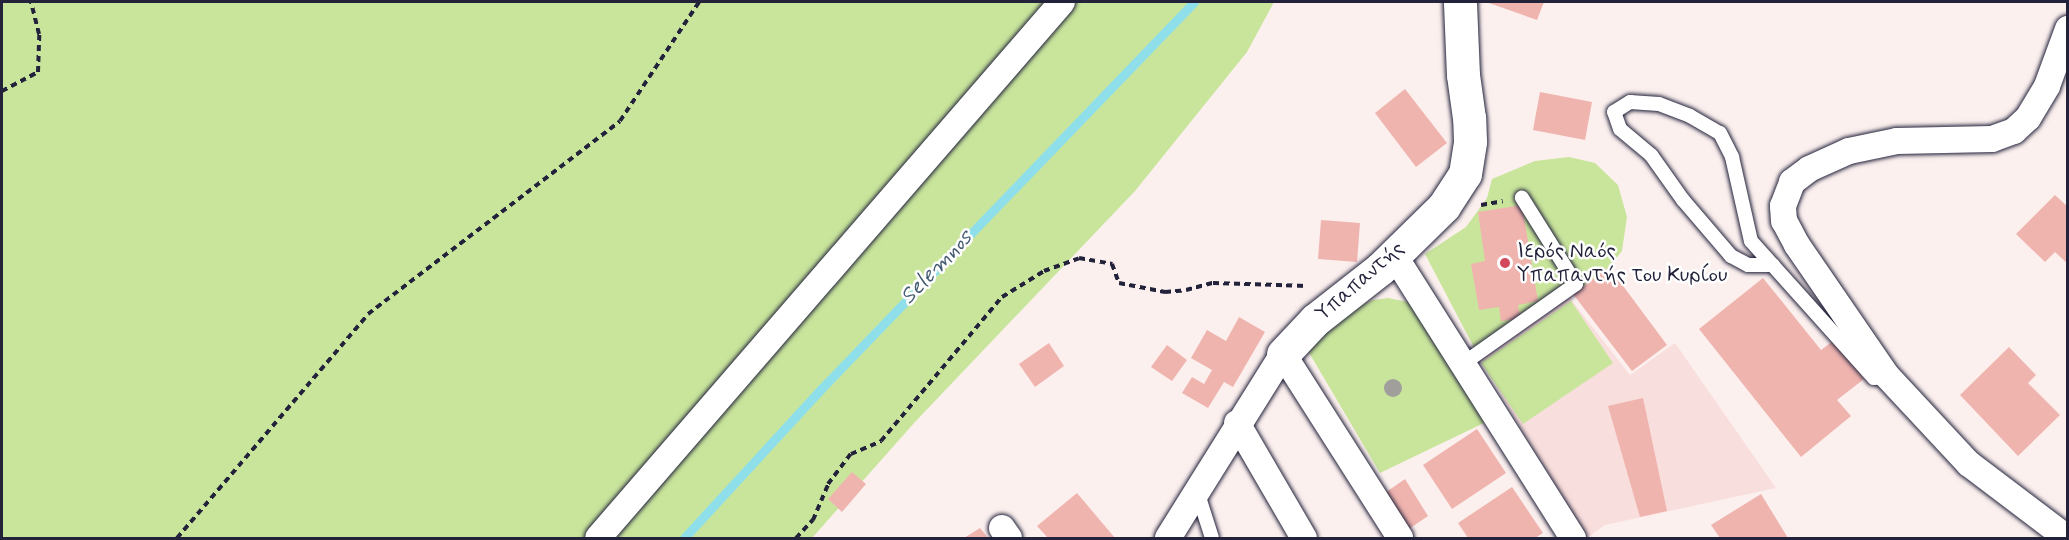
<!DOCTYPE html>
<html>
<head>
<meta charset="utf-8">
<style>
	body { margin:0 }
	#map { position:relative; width:2069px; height:540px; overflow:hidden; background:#fcf0ef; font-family:Mynerve,sans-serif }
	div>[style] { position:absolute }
	.built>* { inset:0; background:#f8dedc }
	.green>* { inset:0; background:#c9e59c }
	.stream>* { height:9px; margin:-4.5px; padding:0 4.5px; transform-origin:4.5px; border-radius:4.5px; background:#8fdfea }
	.building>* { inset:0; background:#f0b4af }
	.path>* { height:4px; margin-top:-2px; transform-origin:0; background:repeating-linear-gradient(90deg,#22223b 0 6px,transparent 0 10.5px) }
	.roads { filter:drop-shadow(0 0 2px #22223b) drop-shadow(0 0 2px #22223b) }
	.lane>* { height:14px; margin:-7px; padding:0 7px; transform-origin:7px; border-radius:7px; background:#fff }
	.street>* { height:26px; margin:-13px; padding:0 13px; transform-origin:13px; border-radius:13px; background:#fff }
	.secondary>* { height:33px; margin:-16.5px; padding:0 16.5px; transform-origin:16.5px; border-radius:16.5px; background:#fff }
	.trees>* { width:18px; height:18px; margin:-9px; border-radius:50%; background:#a09f9c }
	.dots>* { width:16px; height:16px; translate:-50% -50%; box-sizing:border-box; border:3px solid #fff; border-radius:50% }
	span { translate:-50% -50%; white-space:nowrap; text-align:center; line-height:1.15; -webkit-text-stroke:5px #fff; paint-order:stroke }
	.poi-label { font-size:21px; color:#22223b }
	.left { translate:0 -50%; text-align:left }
	.street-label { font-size:21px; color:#22223b }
	.water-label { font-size:22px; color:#435b70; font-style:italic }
	.frame { position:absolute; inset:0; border:3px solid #22223b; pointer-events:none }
</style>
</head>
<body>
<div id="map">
	<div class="built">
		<div style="clip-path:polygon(1569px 297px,1630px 375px,1675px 343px,1776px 488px,1605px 525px,1587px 538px,1479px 357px)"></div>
	</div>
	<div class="green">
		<div style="clip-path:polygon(2px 2px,1274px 2px,1247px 52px,1135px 191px,915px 422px,812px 538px,2px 538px)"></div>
		<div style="clip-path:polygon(1569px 157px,1595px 163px,1618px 185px,1627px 217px,1622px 251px,1609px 267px,1569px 297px,1479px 357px,1425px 254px,1466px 227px,1487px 198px,1492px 179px,1535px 161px)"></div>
		<div style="clip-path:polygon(1388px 298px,1413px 303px,1486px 422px,1380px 473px,1308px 351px,1316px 339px,1357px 307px,1373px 300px)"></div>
		<div style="clip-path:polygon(1571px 301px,1613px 363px,1523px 424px,1481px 363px)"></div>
	</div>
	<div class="stream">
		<div style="left:684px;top:538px;width:204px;rotate:-47.4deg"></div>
		<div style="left:822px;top:388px;width:536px;rotate:-46.06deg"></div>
	</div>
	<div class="building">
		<div style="clip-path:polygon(1486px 2px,1544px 2px,1537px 20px)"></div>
		<div style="clip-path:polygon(1405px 89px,1447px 143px,1416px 167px,1375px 113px)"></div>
		<div style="clip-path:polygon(1540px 92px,1592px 102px,1585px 140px,1533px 130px)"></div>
		<div style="clip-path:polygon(2055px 195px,2068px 207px,2068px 264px,2055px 252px,2045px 262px,2016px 234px)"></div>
		<div style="clip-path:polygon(1522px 205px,1538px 301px,1518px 305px,1521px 319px,1501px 321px,1499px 307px,1479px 310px,1471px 264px,1485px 261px,1478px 212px)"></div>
		<div style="clip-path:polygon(1321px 220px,1360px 223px,1357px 262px,1318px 259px)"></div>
		<div style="clip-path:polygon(1609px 267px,1667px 345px,1632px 371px,1573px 294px)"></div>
		<div style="clip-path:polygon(1763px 278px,1821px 350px,1833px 341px,1864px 379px,1837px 400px,1851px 416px,1801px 457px,1699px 329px)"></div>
		<div style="clip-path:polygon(1239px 317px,1265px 332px,1233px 387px,1224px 382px,1208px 408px,1182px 393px,1192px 377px,1204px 384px,1212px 370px,1191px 358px,1207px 330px,1226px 341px)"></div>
		<div style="clip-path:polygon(1049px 343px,1064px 366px,1035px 387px,1019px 364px)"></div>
		<div style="clip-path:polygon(1167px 345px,1187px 360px,1172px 381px,1151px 367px)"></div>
		<div style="clip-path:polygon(2009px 347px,2036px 375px,2028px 383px,2060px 415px,2018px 456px,1960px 395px)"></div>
		<div style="clip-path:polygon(1643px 398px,1667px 511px,1640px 517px,1608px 406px)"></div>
		<div style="clip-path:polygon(1477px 429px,1506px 473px,1452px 509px,1423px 465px)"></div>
		<div style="clip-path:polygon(852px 472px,866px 484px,842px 512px,828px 499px)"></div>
		<div style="clip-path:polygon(1405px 479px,1428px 516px,1406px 531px,1382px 495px)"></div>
		<div style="clip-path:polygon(1512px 487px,1543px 533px,1535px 538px,1468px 538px,1458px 523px)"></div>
		<div style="clip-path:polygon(1077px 493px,1115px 538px,1048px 538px,1037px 526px)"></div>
		<div style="clip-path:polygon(1761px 494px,1788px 538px,1720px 538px,1711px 525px)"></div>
		<div style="clip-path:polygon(980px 528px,988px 538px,964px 538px)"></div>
	</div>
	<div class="path">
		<div style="left:2px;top:91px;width:41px;rotate:-27.8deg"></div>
		<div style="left:38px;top:72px;width:38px;rotate:-88deg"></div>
		<div style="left:39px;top:34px;width:33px;rotate:-104deg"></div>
		<div style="left:1481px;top:205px;width:22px;rotate:-10deg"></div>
		<div style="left:177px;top:538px;width:294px;rotate:-49.5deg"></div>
		<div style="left:368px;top:314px;width:317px;rotate:-37.4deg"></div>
		<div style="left:620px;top:121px;width:143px;rotate:-56.4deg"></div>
		<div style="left:796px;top:538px;width:25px;rotate:-47deg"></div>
		<div style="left:813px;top:520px;width:39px;rotate:-67deg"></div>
		<div style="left:828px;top:484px;width:38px;rotate:-53deg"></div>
		<div style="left:851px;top:454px;width:33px;rotate:-23deg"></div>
		<div style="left:881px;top:441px;width:188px;rotate:-50deg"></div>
		<div style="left:1002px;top:297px;width:49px;rotate:-31.8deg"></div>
		<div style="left:1044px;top:271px;width:37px;rotate:-20deg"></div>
		<div style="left:1079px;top:258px;width:34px;rotate:10deg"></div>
		<div style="left:1112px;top:264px;width:20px;rotate:70deg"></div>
		<div style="left:1119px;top:283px;width:47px;rotate:11.1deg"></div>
		<div style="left:1165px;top:292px;width:21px;rotate:-5deg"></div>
		<div style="left:1186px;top:290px;width:28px;rotate:-15deg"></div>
		<div style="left:1213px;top:283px;width:94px;rotate:1.8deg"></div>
	</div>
	<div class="roads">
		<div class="lane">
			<div style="left:1773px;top:265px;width:25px;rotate:180deg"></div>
			<div style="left:1748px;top:265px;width:19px;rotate:-152deg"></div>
			<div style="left:1731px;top:256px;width:74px;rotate:-130.6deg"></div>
			<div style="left:1683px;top:200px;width:55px;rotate:-125.4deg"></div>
			<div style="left:1651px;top:155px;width:40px;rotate:-140deg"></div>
			<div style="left:1620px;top:129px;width:18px;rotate:-109deg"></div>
			<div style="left:1614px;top:112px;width:19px;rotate:-32deg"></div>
			<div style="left:1630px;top:102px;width:29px;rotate:4deg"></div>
			<div style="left:1659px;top:104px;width:33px;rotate:21deg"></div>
			<div style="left:1690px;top:116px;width:34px;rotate:30deg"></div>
			<div style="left:1720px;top:133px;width:27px;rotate:63deg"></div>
			<div style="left:1732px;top:157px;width:86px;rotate:77.3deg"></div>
			<div style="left:1751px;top:241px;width:184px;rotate:48.1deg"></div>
			<div style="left:1874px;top:378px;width:8px;rotate:-7deg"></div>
			<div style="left:1464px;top:363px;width:137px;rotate:-35.2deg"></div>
			<div style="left:1576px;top:284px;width:102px;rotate:-122.1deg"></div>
			<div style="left:1197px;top:491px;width:49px;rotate:72.3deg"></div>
		</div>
		<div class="street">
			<div style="left:1394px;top:255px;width:335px;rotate:57.7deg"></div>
			<div style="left:1237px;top:423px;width:133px;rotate:59.8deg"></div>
			<div style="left:1002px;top:528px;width:12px;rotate:55deg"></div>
			<div style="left:598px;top:538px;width:709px;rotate:-49.12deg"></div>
			<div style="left:1168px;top:538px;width:217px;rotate:-58deg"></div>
			<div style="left:1283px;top:354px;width:218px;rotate:57.5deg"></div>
			<div style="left:2067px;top:538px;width:123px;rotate:-142.9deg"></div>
			<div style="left:1969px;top:464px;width:120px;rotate:-133deg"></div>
			<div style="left:1887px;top:376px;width:159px;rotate:-124.5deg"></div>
			<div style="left:1797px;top:245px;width:27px;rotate:-118deg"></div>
			<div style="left:1784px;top:221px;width:15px;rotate:-94deg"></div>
			<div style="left:1783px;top:206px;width:26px;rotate:-69deg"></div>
			<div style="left:1792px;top:182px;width:21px;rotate:-37deg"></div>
			<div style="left:1809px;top:169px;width:44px;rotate:-24.2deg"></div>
			<div style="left:1849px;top:151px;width:49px;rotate:-11.8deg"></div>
			<div style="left:1897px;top:141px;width:95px;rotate:-1.2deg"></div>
			<div style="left:1992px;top:139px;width:23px;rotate:-20deg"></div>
			<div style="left:2014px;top:131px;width:19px;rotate:-43deg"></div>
			<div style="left:2028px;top:118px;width:37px;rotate:-59deg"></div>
			<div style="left:2047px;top:86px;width:61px;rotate:-69.8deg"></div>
		</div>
		<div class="secondary">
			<div style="left:1283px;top:354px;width:47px;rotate:-46.7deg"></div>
			<div style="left:1315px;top:320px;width:83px;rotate:-38.1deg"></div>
			<div style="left:1380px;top:269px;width:90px;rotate:-44.5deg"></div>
			<div style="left:1444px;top:206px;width:38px;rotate:-57deg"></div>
			<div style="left:1465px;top:174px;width:33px;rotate:-81deg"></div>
			<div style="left:1470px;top:141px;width:23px;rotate:-92deg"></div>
			<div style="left:1469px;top:118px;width:43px;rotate:-97.9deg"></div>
			<div style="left:1463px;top:75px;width:73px;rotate:-92.4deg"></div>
		</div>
	</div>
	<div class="trees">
		<div style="left:1393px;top:388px"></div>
	</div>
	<div class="dots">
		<div style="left:1505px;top:263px;background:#d1495b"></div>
	</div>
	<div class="poi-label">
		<span class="left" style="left:1517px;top:263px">Ιερός Ναός<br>Υπαπαντής του Κυρίου</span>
	</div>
	<div class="street-label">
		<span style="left:1360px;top:281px;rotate:-41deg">Υπαπαντής</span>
	</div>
	<div class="water-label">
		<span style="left:937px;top:268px;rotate:-46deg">Selemnos</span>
	</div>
	<div class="frame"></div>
</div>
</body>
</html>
